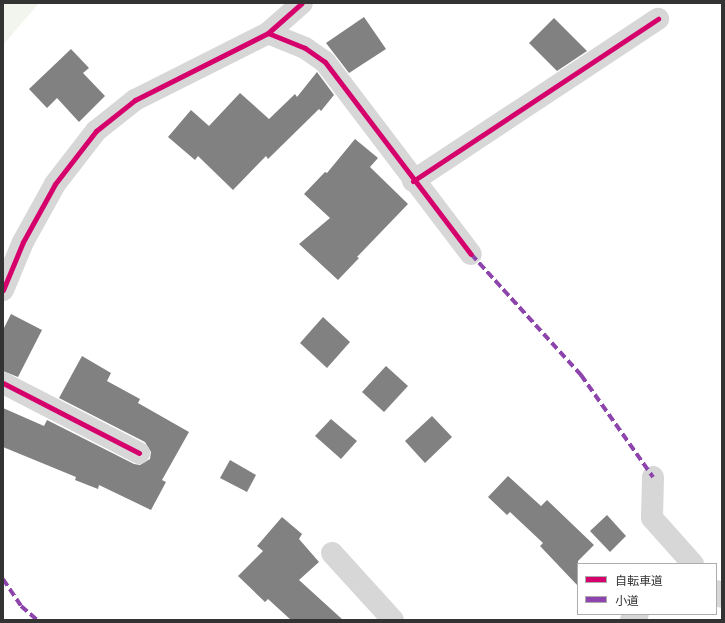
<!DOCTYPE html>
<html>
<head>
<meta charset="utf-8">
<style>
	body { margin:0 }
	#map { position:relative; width:725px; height:623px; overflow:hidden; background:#fff; font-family:"DejaVu Sans","Noto Sans JP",sans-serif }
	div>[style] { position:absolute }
	.green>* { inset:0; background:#f1f5ed }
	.building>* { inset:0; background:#818181 }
	.street>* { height:22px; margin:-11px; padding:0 11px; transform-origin:11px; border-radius:11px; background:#d7d7d7 }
	.quiet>* { height:4px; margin-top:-2px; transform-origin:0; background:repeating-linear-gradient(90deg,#8e44ad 0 8px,transparent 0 12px) }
	.cycleway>* { height:5px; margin:-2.5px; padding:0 2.5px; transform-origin:2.5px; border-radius:2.5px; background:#d6006c }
	span { translate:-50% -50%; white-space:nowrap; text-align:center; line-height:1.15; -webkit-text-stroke:4px #fff; paint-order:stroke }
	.frame { position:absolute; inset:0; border:4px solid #333; pointer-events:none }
	.legend { position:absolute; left:577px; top:563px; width:140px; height:52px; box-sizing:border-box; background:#fff; border:1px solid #adadad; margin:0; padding:5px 7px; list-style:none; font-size:12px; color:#333 }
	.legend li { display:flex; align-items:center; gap:8px; height:20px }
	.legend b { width:20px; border:1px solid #adadad }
</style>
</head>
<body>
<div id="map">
	<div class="green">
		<div style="clip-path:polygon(3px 3px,39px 3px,3px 45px)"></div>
	</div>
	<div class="building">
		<div style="clip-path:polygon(364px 17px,386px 49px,349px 73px,326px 43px)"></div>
		<div style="clip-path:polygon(554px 18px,587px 51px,557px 71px,529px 43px)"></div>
		<div style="clip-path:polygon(71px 49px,89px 68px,83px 73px,105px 96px,79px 122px,57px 98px,47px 108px,29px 89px)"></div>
		<div style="clip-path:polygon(317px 72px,334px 95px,321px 111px,319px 109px,268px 159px,266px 156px,233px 190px,198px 156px,195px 160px,168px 137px,191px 110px,209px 126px,240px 93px,269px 119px,295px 94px,297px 97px)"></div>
		<div style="clip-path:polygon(355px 139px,378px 158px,370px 167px,408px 204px,357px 257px,359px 258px,338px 280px,299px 244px,330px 218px,304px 194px,325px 172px,327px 173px)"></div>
		<div style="clip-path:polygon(11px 314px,42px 330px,18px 377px,3px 371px,3px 330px)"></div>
		<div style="clip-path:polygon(323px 317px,350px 342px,327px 368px,300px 343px)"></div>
		<div style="clip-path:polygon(82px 356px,111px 373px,107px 381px,140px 399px,138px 403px,189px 432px,162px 480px,166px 482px,151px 510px,99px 485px,98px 489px,75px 480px,76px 477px,3px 447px,3px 408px,44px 426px,47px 420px,134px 464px,140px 465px,150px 459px,151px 452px,145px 442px,59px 398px)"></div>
		<div style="clip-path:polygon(386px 366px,408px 386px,384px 412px,362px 392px)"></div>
		<div style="clip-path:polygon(432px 416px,452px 437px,425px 463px,405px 441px)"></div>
		<div style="clip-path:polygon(331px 419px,357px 441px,341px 459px,315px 436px)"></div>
		<div style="clip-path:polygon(230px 460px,256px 475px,247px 492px,220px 478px)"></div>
		<div style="clip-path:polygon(508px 476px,541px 506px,547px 500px,594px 545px,578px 561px,578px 586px,540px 546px,543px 543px,510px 512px,507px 515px,488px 497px)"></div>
		<div style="clip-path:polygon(607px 515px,626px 536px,610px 552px,590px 531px)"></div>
		<div style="clip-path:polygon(282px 517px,302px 534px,299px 539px,319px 562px,299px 580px,343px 620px,291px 620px,268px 599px,265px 602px,238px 576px,263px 551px,257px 546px)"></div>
	</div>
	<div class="street">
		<div style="left:268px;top:33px;width:40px;rotate:22deg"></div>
		<div style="left:305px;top:48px;width:24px;rotate:35deg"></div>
		<div style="left:325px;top:62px;width:241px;rotate:52.8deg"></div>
		<div style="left:413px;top:181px;width:294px;rotate:-33.5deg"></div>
		<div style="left:3px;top:290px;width:52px;rotate:-67.4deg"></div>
		<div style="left:23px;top:242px;width:66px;rotate:-61.1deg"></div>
		<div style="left:55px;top:184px;width:67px;rotate:-52.3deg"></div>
		<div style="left:96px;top:131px;width:50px;rotate:-38.5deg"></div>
		<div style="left:135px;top:100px;width:149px;rotate:-26.7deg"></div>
		<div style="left:268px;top:33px;width:45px;rotate:-41.4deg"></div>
		<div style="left:3px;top:383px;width:153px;rotate:27.2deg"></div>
		<div style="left:653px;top:477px;width:41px;rotate:91.4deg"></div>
		<div style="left:652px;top:518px;width:62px;rotate:48.3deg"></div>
		<div style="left:332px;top:553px;width:91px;rotate:47.7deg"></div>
		<div style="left:716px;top:591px;width:8px;rotate:45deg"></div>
		<div style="left:631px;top:620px;width:9px;rotate:-41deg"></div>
	</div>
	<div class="quiet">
		<div style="left:471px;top:254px;width:164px;rotate:47.7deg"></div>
		<div style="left:581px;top:375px;width:125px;rotate:54.8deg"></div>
		<div style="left:3px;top:579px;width:32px;rotate:56deg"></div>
		<div style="left:21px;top:606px;width:21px;rotate:41deg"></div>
	</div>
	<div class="cycleway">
		<div style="left:268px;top:33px;width:40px;rotate:22deg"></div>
		<div style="left:305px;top:48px;width:24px;rotate:35deg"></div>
		<div style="left:325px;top:62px;width:241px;rotate:52.8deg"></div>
		<div style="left:413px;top:181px;width:294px;rotate:-33.5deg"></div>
		<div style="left:3px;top:290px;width:52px;rotate:-67.4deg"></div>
		<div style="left:23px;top:242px;width:66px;rotate:-61.1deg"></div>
		<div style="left:55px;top:184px;width:67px;rotate:-52.3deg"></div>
		<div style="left:96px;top:131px;width:50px;rotate:-38.5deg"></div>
		<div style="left:135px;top:100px;width:149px;rotate:-26.7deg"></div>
		<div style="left:268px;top:33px;width:45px;rotate:-41.4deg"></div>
		<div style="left:3px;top:383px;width:153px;rotate:27.2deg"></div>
	</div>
	<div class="frame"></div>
	<ul class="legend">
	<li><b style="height:5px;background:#d6006c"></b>自転車道</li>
	<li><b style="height:5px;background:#8e44ad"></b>小道</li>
	</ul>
</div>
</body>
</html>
